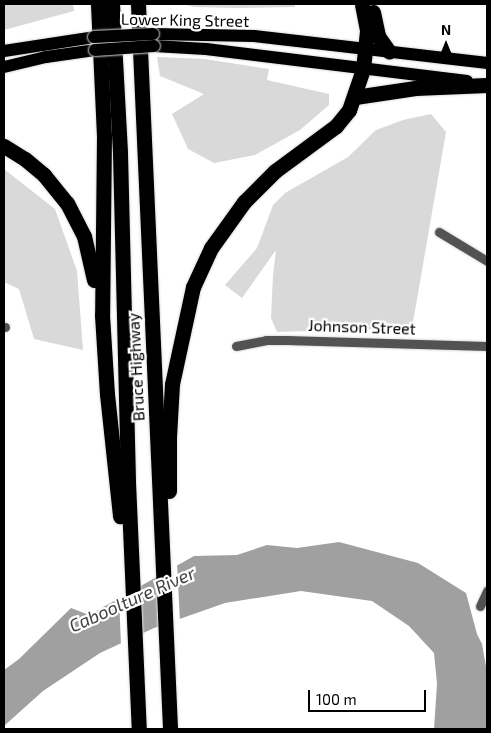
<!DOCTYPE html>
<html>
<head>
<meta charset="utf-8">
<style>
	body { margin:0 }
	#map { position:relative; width:491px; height:733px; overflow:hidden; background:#fff; font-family:"Exo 2",sans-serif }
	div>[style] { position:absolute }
	.green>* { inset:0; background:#d9d9d9 }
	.water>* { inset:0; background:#a0a0a0 }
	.pier>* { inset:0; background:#fff }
	.roads { filter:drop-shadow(0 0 1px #dbdbdb) drop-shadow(0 0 1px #dbdbdb) }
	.street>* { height:9px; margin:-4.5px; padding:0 4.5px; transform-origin:4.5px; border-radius:4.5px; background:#525252 }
	.primary>* { height:12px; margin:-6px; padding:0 6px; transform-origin:6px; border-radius:6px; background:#000 }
	.highway>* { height:15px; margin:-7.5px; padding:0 7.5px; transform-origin:7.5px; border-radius:7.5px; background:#000 }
	.bridges { filter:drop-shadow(0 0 1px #dbdbdb) drop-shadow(0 0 1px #dbdbdb) }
	.primary-bridge>* { height:12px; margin:-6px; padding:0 6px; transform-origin:6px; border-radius:6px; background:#000 }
	span { translate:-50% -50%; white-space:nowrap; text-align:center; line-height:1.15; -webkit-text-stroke:4.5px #fff; paint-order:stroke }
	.street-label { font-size:16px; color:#000 }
	.water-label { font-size:18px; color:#414141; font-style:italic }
	.frame { position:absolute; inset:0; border:5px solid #000; pointer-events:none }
	.north { position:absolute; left:421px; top:20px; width:50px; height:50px; -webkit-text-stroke:4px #fff; paint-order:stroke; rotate:0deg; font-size:14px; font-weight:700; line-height:20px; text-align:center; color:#000 }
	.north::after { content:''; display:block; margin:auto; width:18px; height:22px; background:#000; clip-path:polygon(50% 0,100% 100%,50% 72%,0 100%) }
	.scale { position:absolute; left:308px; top:690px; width:118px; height:22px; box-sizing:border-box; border:2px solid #000; border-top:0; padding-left:6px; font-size:15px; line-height:18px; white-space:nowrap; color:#000; -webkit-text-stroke:4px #fff; paint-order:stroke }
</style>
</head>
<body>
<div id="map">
	<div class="green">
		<div style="clip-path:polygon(4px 4px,73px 4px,74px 11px,4px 30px)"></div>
		<div style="clip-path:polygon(181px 4px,295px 4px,295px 7px,235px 8px,195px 7px)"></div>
		<div style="clip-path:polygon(157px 57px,205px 59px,269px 69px,267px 80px,329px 94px,329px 105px,300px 130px,255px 155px,214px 163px,188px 149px,172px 114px,204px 94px,160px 76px)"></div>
		<div style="clip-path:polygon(431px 114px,446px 132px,412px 328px,277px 332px,271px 318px,273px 275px,276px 250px,242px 298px,225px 285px,257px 248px,273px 205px,285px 193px,348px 157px,376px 130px,403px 120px)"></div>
		<div style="clip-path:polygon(4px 169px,55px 209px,77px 271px,83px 350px,34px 339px,19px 289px,4px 282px)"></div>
	</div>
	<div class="water">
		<div style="clip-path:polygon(339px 542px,418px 563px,466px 593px,477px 634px,482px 644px,487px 672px,487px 729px,434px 729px,437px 684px,434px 653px,409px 626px,372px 601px,301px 591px,225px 603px,154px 628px,100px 653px,43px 691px,4px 726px,4px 670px,19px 659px,71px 608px,89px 615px,194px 556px,237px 555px,267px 545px,297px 548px)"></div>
	</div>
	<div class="pier">
		<div style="clip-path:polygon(177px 563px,180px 622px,158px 629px,156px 575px)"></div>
		<div style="clip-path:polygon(140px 583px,143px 636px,121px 646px,119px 596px)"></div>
	</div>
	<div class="roads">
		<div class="street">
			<div style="left:439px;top:232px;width:56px;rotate:31.1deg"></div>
			<div style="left:4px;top:327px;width:1px"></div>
			<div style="left:236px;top:346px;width:31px;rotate:-11deg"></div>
			<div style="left:266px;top:340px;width:20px"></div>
			<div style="left:286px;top:340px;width:201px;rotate:1.7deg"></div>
			<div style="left:480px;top:606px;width:17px;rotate:-65deg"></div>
		</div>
		<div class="primary">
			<div style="left:153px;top:34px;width:101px;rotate:1.1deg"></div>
			<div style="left:254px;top:36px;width:235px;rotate:6.6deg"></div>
			<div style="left:154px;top:46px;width:52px;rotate:3.3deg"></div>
			<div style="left:206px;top:49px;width:263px;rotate:7deg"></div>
			<div style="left:4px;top:51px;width:91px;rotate:-8.8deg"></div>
			<div style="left:4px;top:67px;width:43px;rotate:-13.4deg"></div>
			<div style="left:46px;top:57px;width:49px;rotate:-8.1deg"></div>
		</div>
		<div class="highway">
			<div style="left:98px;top:4px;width:132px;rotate:87.4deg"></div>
			<div style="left:104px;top:136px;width:179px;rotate:90.6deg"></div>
			<div style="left:102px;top:315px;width:79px;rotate:86.4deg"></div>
			<div style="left:107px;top:394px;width:123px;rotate:83.9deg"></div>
			<div style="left:112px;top:4px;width:149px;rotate:86.9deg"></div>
			<div style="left:120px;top:153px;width:329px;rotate:88.6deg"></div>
			<div style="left:128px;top:482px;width:247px;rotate:87.5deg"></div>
			<div style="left:138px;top:4px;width:726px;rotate:87.47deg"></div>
			<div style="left:373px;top:12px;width:25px;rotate:78deg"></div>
			<div style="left:378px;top:36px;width:19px;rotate:55deg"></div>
			<div style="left:355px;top:97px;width:61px;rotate:-8.5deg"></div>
			<div style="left:415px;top:88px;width:72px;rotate:-2.4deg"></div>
			<div style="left:4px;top:146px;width:25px;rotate:32deg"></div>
			<div style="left:25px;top:159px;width:25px;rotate:40deg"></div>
			<div style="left:44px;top:175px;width:36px;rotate:51deg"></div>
			<div style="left:67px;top:203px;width:37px;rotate:63deg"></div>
			<div style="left:84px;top:236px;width:45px;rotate:77.2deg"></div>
			<div style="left:169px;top:491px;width:54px;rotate:-90deg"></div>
			<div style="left:169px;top:437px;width:53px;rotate:-86.8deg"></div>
			<div style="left:172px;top:384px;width:99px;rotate:-77.8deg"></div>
			<div style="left:193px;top:287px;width:43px;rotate:-65.2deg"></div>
			<div style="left:211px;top:248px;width:57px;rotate:-54.3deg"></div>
			<div style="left:244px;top:202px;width:44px;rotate:-45deg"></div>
			<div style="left:275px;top:171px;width:76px;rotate:-36.4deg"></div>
			<div style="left:336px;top:126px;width:21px;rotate:-51deg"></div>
			<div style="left:349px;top:110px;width:43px;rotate:-71.1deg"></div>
			<div style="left:363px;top:69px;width:39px;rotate:-84deg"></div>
			<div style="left:367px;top:30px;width:26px;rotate:-101deg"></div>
		</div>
	</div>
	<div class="bridges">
		<div class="primary-bridge">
			<div style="left:94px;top:37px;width:59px;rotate:-2.9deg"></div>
			<div style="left:95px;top:50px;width:59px;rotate:-3.9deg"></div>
		</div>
	</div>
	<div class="street-label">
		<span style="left:185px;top:20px;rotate:1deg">Lower King Street</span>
		<span style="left:362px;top:327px;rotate:2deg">Johnson Street</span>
		<span style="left:136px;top:367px;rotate:-93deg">Bruce Highway</span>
	</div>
	<div class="water-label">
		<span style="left:132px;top:599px;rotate:-24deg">Caboolture River</span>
	</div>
	<div class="frame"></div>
	<div class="north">N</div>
	<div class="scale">100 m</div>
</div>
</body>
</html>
